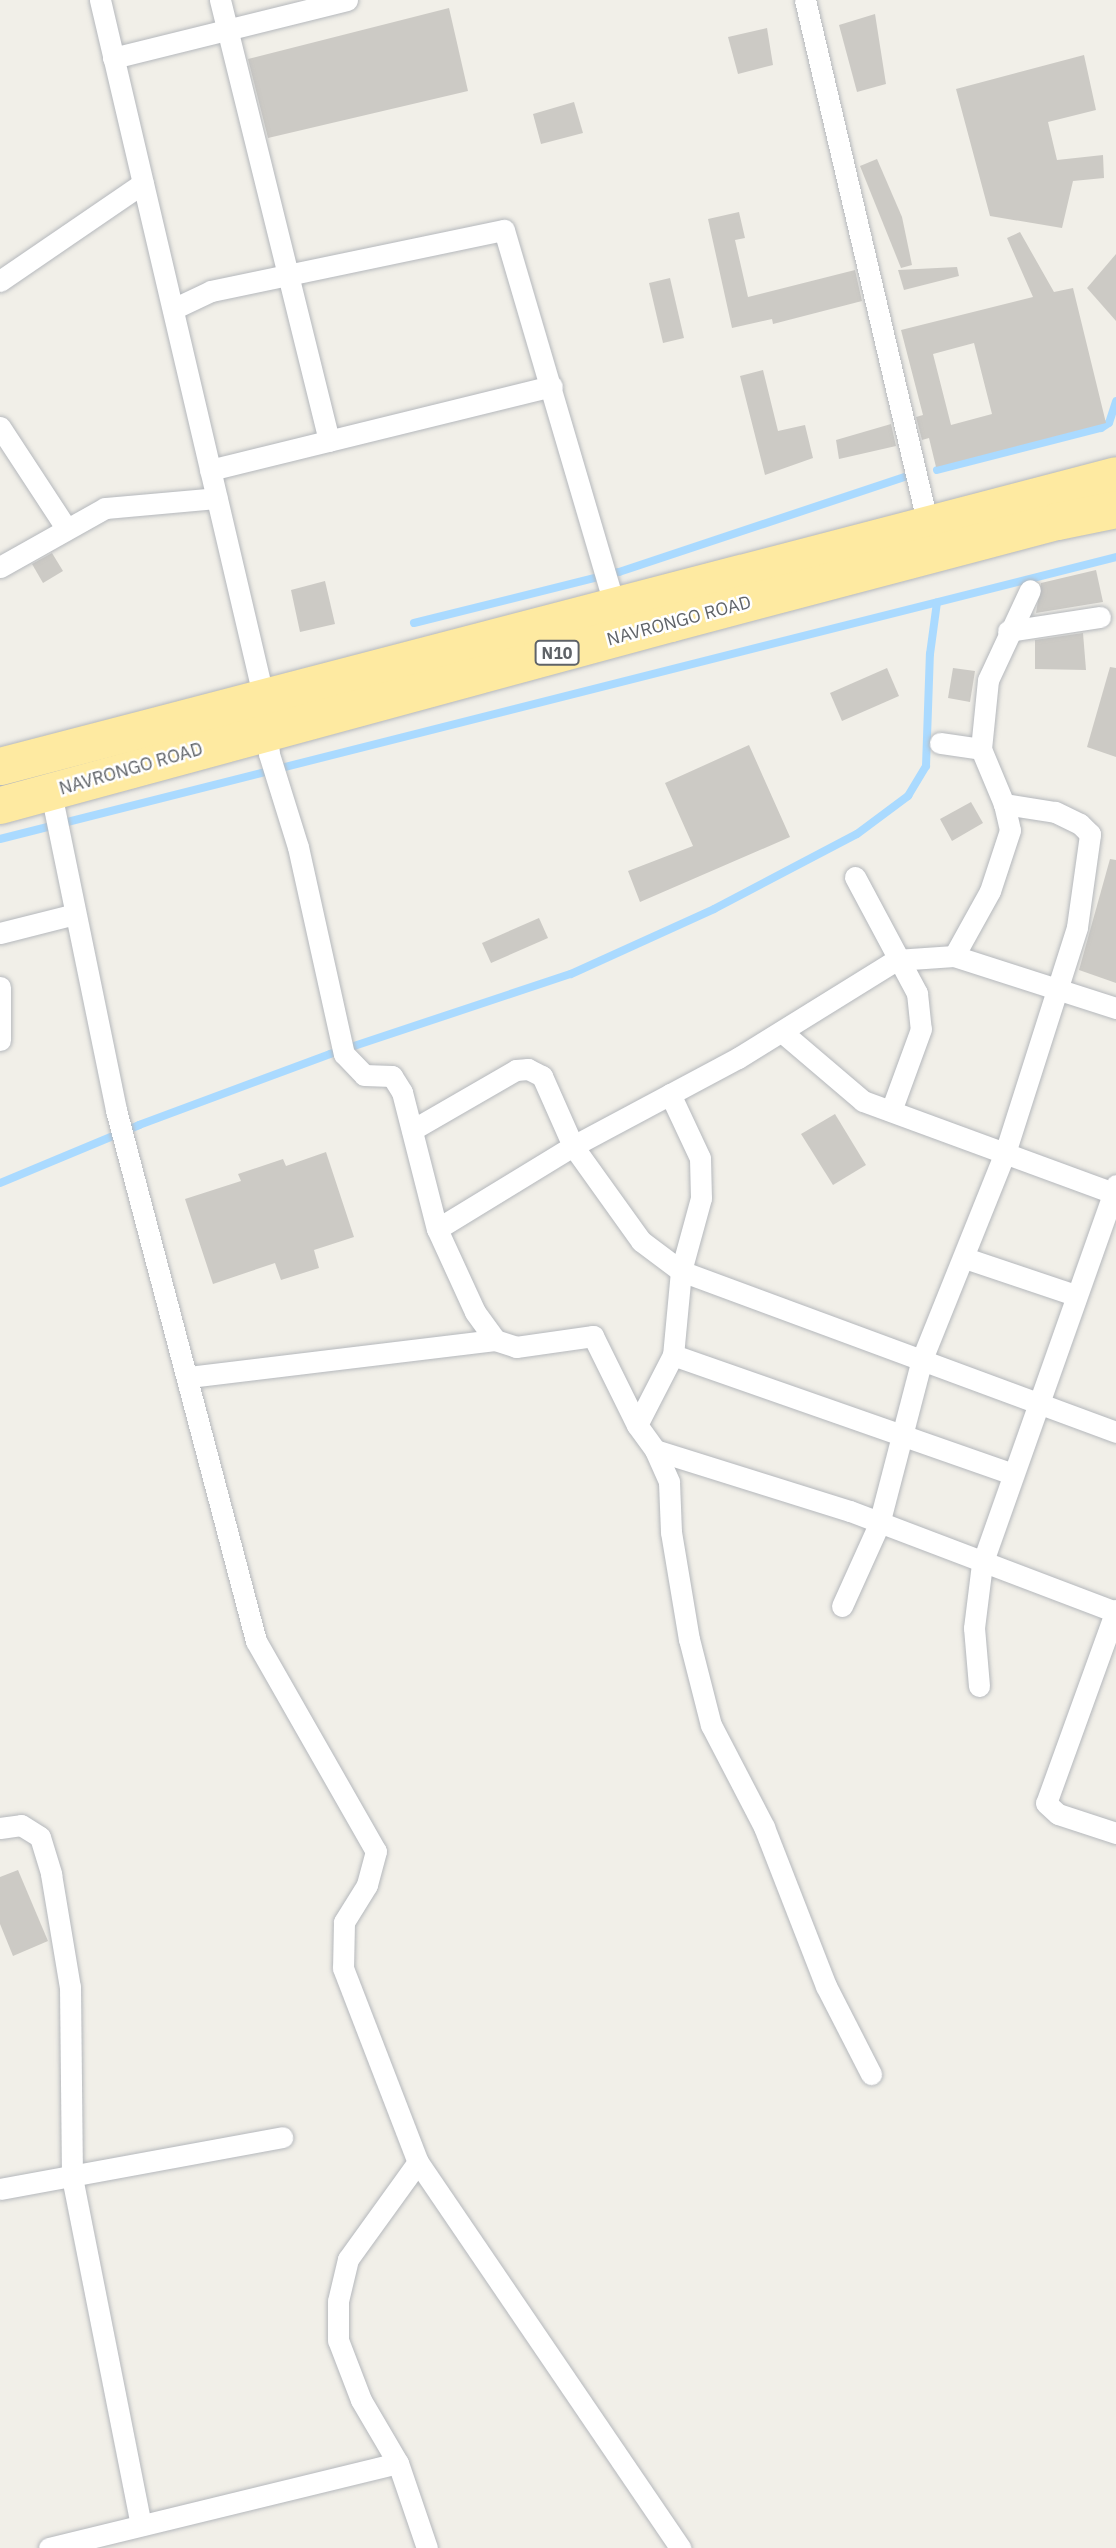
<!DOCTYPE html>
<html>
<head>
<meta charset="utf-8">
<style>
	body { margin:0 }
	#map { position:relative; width:1116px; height:2548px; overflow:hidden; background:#f1efe8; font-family:"IBM Plex Sans",sans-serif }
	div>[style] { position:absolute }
	.stream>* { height:8px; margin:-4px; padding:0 4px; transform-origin:4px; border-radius:4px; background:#aadaff }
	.building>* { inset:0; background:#cccac5 }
	.roads { filter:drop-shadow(0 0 2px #b5b8bc) drop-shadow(0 0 2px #b5b8bc) }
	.minor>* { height:21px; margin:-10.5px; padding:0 10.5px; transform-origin:10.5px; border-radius:10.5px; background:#fff }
	.trunk>* { height:37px; margin:-18.5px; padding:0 18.5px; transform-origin:18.5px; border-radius:18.5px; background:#feeaa1 }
	span { translate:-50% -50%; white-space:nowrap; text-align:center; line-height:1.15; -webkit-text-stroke:5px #fff; paint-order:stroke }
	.shield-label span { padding:2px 5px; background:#fff; border:2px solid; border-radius:5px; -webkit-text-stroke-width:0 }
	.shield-label { font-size:16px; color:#5f6368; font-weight:700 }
	.street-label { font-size:18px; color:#5f6368 }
</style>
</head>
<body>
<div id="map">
	<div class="stream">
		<div style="left:937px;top:470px;width:169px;rotate:-14.4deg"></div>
		<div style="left:1101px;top:428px;width:9px;rotate:-32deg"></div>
		<div style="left:1109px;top:423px;width:23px;rotate:-72deg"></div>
		<div style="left:414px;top:623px;width:211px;rotate:-14deg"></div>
		<div style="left:619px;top:572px;width:304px;rotate:-18.4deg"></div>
		<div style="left:0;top:839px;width:1151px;rotate:-14.18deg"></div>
		<div style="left:0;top:1183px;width:151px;rotate:-22.6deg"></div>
		<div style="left:139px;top:1125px;width:204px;rotate:-20.4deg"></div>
		<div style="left:330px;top:1054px;width:254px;rotate:-18.4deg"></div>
		<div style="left:571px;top:974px;width:157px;rotate:-24.4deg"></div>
		<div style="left:714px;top:909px;width:161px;rotate:-27.7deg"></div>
		<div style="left:857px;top:834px;width:64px;rotate:-36.7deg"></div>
		<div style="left:908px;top:796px;width:35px;rotate:-59deg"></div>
		<div style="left:926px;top:766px;width:112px;rotate:-88deg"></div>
		<div style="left:930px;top:654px;width:52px;rotate:-82.3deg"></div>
	</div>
	<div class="building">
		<div style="clip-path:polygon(449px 8px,468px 91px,268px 138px,248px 59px)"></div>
		<div style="clip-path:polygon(875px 14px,886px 84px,857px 92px,839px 25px)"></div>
		<div style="clip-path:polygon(767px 28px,773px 65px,738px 74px,728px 37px)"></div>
		<div style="clip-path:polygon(1084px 55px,1096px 110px,1048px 122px,1057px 160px,1103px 155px,1104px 178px,1073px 181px,1062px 228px,990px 216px,956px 89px)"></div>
		<div style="clip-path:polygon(574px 102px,583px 133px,541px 144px,533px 114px)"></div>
		<div style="clip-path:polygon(877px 159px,902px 217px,912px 265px,901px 268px,860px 166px)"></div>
		<div style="clip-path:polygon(739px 212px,745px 238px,735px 240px,748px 297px,855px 270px,862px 301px,773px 324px,772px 319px,732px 328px,708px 219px)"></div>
		<div style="clip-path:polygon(evenodd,1020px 232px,1054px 292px,1073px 288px,1106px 423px,936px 467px,929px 438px,922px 440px,916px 417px,923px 415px,901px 330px,1033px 297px,1007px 238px,1020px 232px,974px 343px,992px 414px,951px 425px,933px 354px,974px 343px)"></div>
		<div style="clip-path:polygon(1116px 254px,1116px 321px,1087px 288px)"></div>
		<div style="clip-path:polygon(957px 267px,959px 276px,904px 290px,898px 270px)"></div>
		<div style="clip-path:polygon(670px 278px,684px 338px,663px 343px,649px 283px)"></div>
		<div style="clip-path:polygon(763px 370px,778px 431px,805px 425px,813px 458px,765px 475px,740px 376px)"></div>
		<div style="clip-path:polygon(891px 424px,896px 446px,839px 459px,836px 440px)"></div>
		<div style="clip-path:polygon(52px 553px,63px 571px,43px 583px,32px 564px)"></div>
		<div style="clip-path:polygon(1096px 570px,1103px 602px,1036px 613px,1041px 583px)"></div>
		<div style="clip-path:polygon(325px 581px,335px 624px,300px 632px,291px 590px)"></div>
		<div style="clip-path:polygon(1083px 633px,1086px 670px,1035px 669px,1035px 640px)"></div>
		<div style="clip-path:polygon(1110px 667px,1116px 668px,1116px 757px,1087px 747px)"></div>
		<div style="clip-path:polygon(887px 668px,899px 696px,842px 721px,830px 693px)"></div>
		<div style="clip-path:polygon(953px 668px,975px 671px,970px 702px,948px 698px)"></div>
		<div style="clip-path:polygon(749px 745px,790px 837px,640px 902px,628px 871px,693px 846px,665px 783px)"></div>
		<div style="clip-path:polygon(971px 802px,983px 823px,952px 841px,940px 819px)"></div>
		<div style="clip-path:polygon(1110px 859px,1116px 860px,1116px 983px,1079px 970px)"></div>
		<div style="clip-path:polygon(539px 918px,548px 938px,491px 963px,482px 943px)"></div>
		<div style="clip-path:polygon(835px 1114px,866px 1165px,833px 1185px,801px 1134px)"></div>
		<div style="clip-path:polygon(326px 1152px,354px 1237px,314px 1250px,319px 1268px,281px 1280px,275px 1263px,213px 1284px,185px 1199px,241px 1181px,238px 1174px,283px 1159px,286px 1166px)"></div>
		<div style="clip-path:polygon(18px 1870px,48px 1941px,13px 1956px,0 1924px,0 1877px)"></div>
	</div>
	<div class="roads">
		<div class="minor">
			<div style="left:100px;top:0;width:718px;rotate:76.8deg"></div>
			<div style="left:264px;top:699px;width:55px;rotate:84.8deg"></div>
			<div style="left:269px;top:754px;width:97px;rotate:72.7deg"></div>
			<div style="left:298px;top:847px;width:212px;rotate:77.5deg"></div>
			<div style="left:344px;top:1054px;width:29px;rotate:46deg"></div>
			<div style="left:364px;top:1075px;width:28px;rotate:2deg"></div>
			<div style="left:392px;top:1076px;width:19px;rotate:58deg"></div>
			<div style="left:402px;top:1092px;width:141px;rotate:75.7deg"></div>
			<div style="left:437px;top:1229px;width:91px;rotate:65.4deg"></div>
			<div style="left:475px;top:1312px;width:34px;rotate:54deg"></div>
			<div style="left:495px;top:1340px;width:22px;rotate:18deg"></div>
			<div style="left:516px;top:1347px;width:78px;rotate:-8.1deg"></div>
			<div style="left:593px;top:1336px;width:99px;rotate:63.7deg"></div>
			<div style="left:637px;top:1425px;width:31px;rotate:54deg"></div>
			<div style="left:655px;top:1450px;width:35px;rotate:66deg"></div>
			<div style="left:669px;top:1482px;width:50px;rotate:87.7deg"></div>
			<div style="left:671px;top:1532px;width:109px;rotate:80.5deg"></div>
			<div style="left:689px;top:1639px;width:89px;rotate:75.7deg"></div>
			<div style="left:711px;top:1725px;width:115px;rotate:62.5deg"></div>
			<div style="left:764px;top:1827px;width:171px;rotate:68.7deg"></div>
			<div style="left:826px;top:1986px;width:99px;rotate:62.9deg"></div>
			<div style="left:220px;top:0;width:454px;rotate:76.1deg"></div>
			<div style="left:805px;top:0;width:535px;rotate:76.82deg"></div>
			<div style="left:113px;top:58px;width:241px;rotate:-13.9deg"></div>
			<div style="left:0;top:281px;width:173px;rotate:-34.4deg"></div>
			<div style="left:173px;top:309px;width:42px;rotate:-25.3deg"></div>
			<div style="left:211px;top:291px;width:299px;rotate:-11.8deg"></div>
			<div style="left:504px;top:230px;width:392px;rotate:73.6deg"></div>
			<div style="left:0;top:427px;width:121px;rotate:56.8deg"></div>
			<div style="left:210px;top:470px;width:352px;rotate:-13.8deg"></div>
			<div style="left:0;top:567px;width:120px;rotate:-29.3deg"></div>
			<div style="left:105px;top:508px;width:112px;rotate:-5.1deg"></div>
			<div style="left:1008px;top:631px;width:93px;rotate:-8.7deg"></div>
			<div style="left:940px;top:743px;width:41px;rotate:8.3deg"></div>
			<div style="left:51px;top:793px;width:324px;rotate:78.4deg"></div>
			<div style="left:116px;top:1110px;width:549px;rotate:75.23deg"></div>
			<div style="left:256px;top:1641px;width:242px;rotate:60.3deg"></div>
			<div style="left:376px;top:1851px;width:35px;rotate:105deg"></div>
			<div style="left:367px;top:1885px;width:44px;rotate:121.9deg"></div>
			<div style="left:344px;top:1922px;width:46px;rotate:91.2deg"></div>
			<div style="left:343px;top:1968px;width:208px;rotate:68.9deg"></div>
			<div style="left:418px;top:2162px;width:467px;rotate:55.8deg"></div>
			<div style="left:855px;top:877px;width:132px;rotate:61.9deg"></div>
			<div style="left:917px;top:993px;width:36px;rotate:84deg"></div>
			<div style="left:921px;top:1029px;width:87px;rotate:110.1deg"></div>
			<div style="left:0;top:933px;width:77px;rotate:-14.2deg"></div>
			<div style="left:954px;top:956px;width:74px;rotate:-61deg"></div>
			<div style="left:990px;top:891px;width:64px;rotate:-71.8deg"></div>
			<div style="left:1010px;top:830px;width:27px;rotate:-103deg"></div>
			<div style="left:1004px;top:804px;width:60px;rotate:-112.7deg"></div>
			<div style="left:981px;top:749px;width:69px;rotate:-84.2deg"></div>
			<div style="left:988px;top:680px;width:99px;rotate:-65deg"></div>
			<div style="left:0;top:987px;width:53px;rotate:90deg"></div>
			<div style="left:782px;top:1032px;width:106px;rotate:40.4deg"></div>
			<div style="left:863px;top:1101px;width:266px;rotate:20.2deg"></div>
			<div style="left:670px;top:1094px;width:71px;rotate:64.9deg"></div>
			<div style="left:700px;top:1158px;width:40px;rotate:88.6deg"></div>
			<div style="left:701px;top:1198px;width:76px;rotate:105.3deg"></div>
			<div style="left:681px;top:1271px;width:84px;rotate:95.4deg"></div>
			<div style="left:412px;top:1130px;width:120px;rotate:-30deg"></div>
			<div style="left:516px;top:1070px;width:12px;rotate:-5deg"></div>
			<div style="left:528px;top:1069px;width:16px;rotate:27deg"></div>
			<div style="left:542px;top:1076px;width:77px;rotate:66.1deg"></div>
			<div style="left:573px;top:1146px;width:117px;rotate:54.4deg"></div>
			<div style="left:641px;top:1241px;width:50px;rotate:36.9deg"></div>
			<div style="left:681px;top:1271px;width:464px;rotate:20.3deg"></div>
			<div style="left:437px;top:1229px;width:159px;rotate:-31.4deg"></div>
			<div style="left:573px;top:1146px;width:187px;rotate:-28.1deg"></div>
			<div style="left:738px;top:1058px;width:186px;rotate:-31.8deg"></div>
			<div style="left:896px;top:960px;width:58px;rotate:-3.9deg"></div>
			<div style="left:954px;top:956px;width:170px;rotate:17.8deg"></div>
			<div style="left:965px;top:1258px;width:116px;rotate:18.6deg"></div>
			<div style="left:189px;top:1377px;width:308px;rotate:-6.9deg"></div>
			<div style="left:637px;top:1425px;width:79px;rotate:-62.8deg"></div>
			<div style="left:673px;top:1355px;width:360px;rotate:19.3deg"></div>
			<div style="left:655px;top:1450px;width:204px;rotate:17.4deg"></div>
			<div style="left:850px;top:1511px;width:285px;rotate:20.8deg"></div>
			<div style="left:842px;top:1606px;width:90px;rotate:-65.7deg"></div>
			<div style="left:879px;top:1524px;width:171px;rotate:-75.4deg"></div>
			<div style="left:922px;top:1359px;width:222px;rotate:-68.1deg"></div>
			<div style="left:1005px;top:1153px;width:237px;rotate:-72.3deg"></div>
			<div style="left:1077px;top:927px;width:94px;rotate:-82deg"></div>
			<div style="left:1090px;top:834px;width:14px;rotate:-135deg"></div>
			<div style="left:1080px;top:824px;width:28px;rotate:-154deg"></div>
			<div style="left:1055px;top:812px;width:52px;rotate:-171.1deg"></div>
			<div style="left:1116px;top:1610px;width:205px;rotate:109.9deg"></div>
			<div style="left:1046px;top:1803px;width:16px;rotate:43deg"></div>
			<div style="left:1058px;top:1814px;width:61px;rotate:18.1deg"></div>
			<div style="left:979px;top:1686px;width:58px;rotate:-94.9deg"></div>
			<div style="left:974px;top:1628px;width:64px;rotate:-82.9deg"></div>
			<div style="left:982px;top:1564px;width:402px;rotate:-70.5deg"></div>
			<div style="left:0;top:1828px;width:21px;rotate:-8deg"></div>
			<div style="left:21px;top:1825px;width:22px;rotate:32deg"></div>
			<div style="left:40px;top:1837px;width:39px;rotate:73deg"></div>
			<div style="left:51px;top:1874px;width:115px;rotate:80.5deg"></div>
			<div style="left:70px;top:1987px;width:190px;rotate:89.4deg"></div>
			<div style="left:72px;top:2177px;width:355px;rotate:78.8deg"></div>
			<div style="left:418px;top:2162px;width:120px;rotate:125.8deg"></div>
			<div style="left:348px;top:2259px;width:43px;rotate:103.4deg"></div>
			<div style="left:338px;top:2301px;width:39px;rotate:90deg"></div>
			<div style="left:338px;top:2340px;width:64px;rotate:69deg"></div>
			<div style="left:361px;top:2400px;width:73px;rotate:59.6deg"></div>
			<div style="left:398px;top:2463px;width:90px;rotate:71.2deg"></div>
			<div style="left:0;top:2189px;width:287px;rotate:-10.4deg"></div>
			<div style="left:49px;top:2548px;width:359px;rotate:-13.7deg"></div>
		</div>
		<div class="trunk">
			<div style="left:0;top:766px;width:1153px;rotate:-14.61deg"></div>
			<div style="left:0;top:805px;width:694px;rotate:-15.2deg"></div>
			<div style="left:670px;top:623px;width:400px;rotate:-14.8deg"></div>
			<div style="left:1057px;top:521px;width:60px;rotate:-11.5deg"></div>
		</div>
	</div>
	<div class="shield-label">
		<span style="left:557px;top:653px">N10</span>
	</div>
	<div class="street-label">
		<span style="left:679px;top:621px;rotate:-15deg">NAVRONGO ROAD</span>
		<span style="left:131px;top:769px;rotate:-16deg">NAVRONGO ROAD</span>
	</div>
</div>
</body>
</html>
